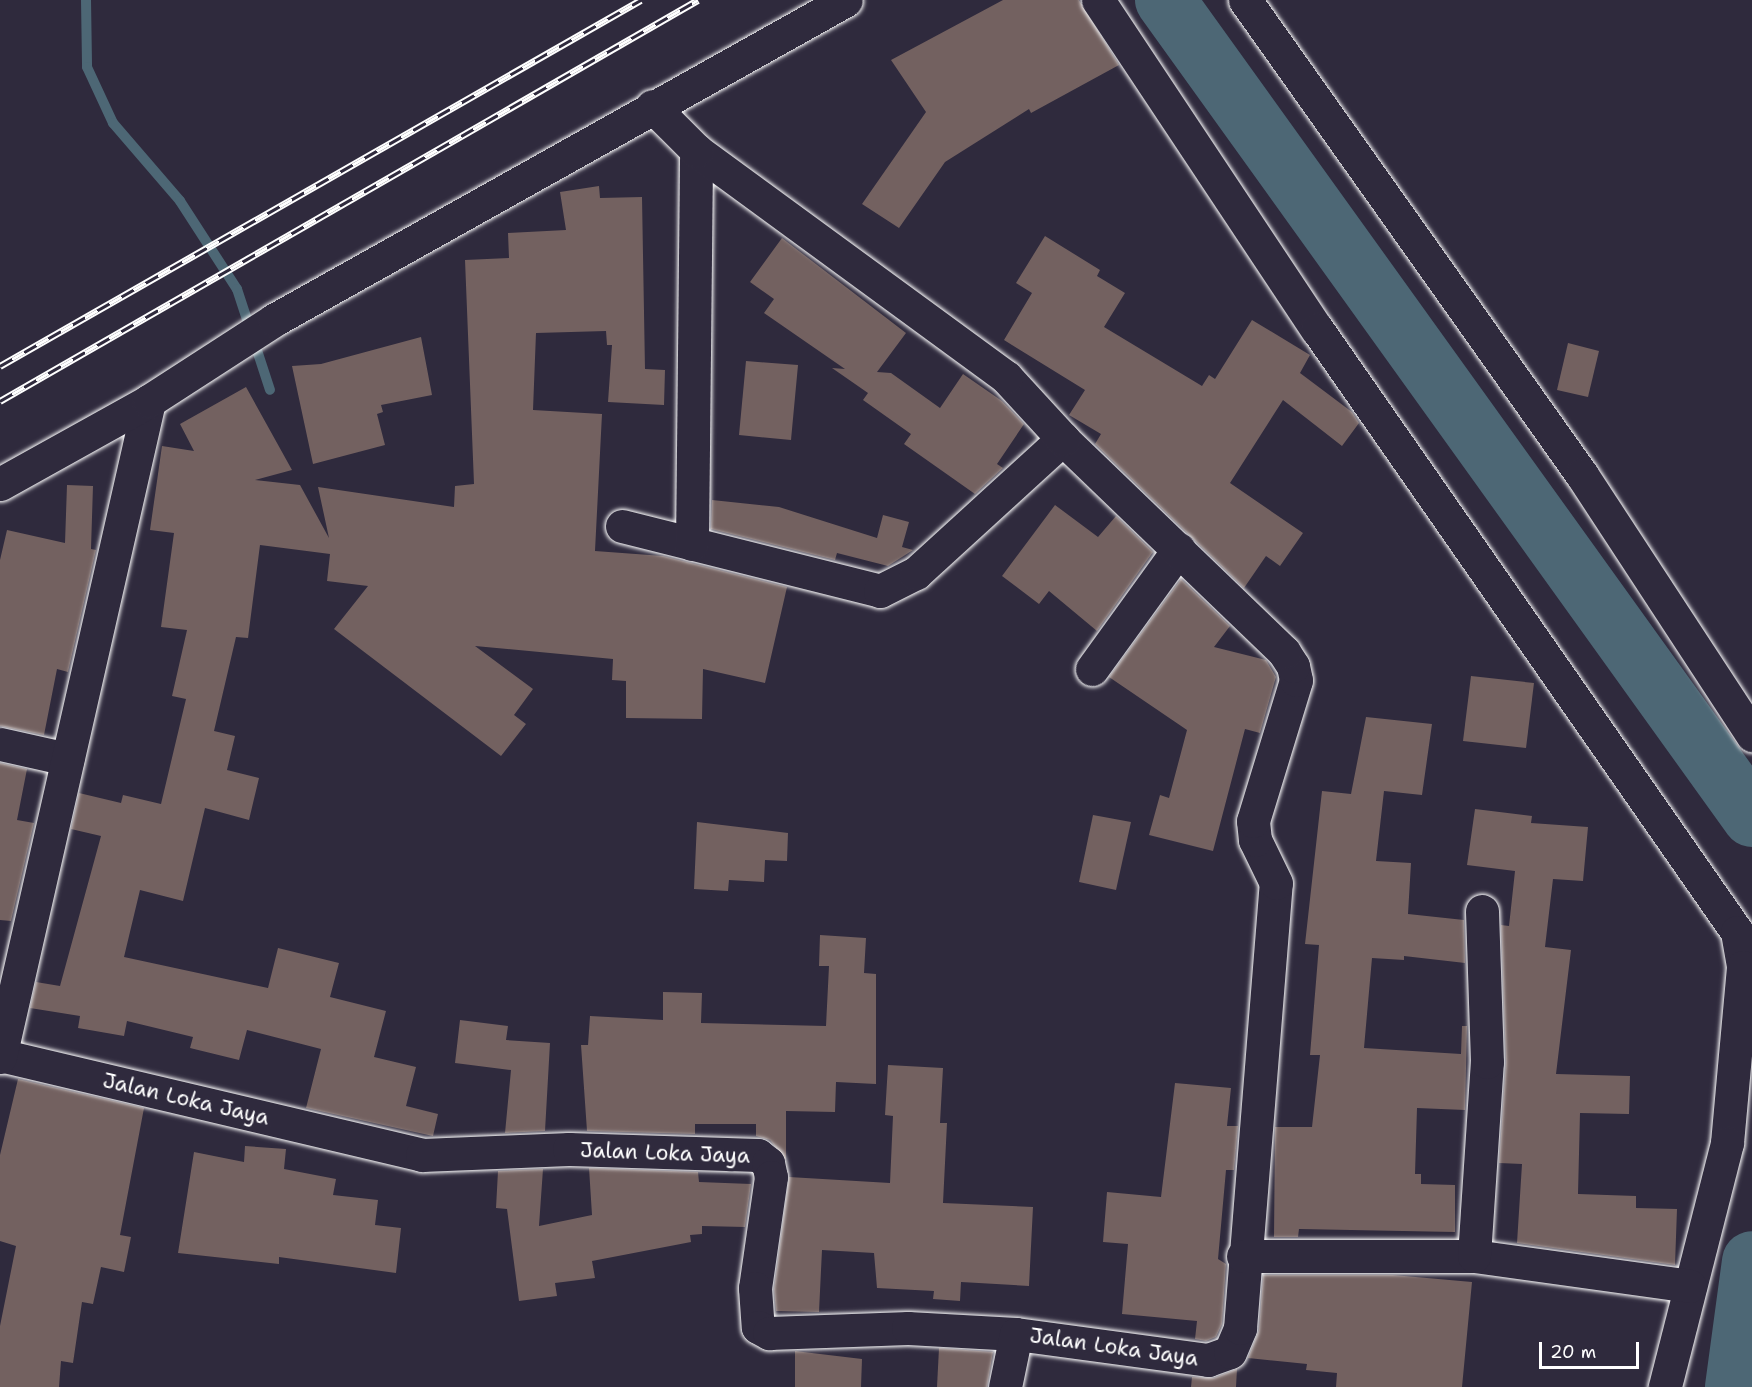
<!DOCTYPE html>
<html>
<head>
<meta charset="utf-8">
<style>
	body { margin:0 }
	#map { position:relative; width:1752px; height:1387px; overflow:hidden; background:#2f2a3d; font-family:"Shantell Sans",sans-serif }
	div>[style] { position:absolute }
	.stream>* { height:10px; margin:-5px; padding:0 5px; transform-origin:5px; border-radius:5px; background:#4d6775 }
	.river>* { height:60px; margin:-30px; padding:0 30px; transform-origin:30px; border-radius:30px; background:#4d6775 }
	.building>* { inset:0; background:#736160 }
	.roads { filter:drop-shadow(0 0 2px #fff) drop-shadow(0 0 2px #fff) }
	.street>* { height:33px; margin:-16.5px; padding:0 16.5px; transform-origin:16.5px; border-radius:16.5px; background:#2f2a3d }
	.secondary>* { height:33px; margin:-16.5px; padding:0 16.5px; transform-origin:16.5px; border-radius:16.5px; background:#2f2a3d }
	.rail>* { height:7px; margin-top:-3.5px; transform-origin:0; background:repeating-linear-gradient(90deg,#2f2a3d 0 14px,#fff 0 28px); box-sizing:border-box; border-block:2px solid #fff }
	span { translate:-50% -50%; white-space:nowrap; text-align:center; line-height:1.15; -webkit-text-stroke:6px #2f2a3d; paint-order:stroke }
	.street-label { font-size:21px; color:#fff }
	.scale { position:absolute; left:1539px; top:1342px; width:100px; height:27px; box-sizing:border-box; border:3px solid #fff; border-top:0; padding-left:8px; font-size:18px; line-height:21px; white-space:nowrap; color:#fff; -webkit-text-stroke:4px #2f2a3d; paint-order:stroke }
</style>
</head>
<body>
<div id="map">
	<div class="stream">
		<div style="left:86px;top:0;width:67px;rotate:89.1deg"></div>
		<div style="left:87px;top:67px;width:62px;rotate:65.1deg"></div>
		<div style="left:113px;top:123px;width:103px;rotate:49.3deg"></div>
		<div style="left:180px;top:201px;width:105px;rotate:57.1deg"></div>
		<div style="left:237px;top:289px;width:106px;rotate:71.9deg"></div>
	</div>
	<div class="river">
		<div style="left:1165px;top:0;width:1006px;rotate:54.3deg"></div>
		<div style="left:1735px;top:1387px;width:127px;rotate:-82.3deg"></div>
	</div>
	<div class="building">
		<div style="clip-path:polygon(1003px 0,1079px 0,1119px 65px,1031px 113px,1029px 109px,945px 162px,899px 228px,862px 204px,926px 112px,891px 60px)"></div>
		<div style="clip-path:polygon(599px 186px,600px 198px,642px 197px,645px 369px,665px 370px,664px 405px,608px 402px,612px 345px,607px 345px,606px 331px,536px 333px,533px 410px,602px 414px,595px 551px,663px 556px,787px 587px,765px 683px,703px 669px,702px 719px,626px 718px,626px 681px,612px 680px,613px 659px,475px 646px,533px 689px,514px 715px,526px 724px,501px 756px,334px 629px,368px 586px,327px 581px,330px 554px,260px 545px,248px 638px,236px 637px,214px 731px,235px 736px,227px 770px,259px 778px,249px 820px,205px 808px,183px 901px,140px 890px,124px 957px,268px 988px,278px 948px,339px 963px,330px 997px,386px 1011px,374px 1057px,416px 1067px,406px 1106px,438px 1114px,433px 1136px,306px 1108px,321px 1049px,247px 1030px,239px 1060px,190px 1048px,193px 1037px,127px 1021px,124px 1036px,78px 1028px,80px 1016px,30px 1008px,36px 982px,60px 986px,101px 836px,71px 829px,79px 793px,121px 803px,123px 795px,161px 804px,186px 699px,172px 696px,187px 630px,161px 627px,174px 533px,150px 530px,162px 446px,194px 451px,180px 424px,246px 387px,292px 470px,255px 480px,300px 485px,329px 538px,318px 487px,454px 507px,455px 486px,474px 484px,465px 260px,509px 258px,508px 233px,566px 230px,560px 192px)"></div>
		<div style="clip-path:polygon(1045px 236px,1100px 270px,1097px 276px,1125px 293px,1104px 327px,1202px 386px,1209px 375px,1215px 379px,1252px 320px,1310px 355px,1300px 373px,1352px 412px,1359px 423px,1342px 446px,1283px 400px,1230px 483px,1303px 533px,1280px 566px,1266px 556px,1244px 588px,1095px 444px,1101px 434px,1069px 415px,1085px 390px,1004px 340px,1032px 293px,1016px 283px)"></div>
		<div style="clip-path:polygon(782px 238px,906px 333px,877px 372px,891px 373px,940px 408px,963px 374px,1002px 401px,1024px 424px,997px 464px,1003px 468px,975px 494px,904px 444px,911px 434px,863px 400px,868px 393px,832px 368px,845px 369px,764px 313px,774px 299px,750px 282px)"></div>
		<div style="clip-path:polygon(421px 337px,432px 395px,381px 405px,383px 412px,377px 414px,385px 445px,313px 464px,292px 366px,321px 364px)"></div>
		<div style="clip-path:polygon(1568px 343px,1599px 351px,1588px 397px,1557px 390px)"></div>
		<div style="clip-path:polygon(746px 361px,798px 365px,791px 440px,739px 435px)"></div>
		<div style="clip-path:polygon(67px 485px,93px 486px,91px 549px,96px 550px,68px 672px,57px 669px,44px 735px,0 726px,0 560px,7px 530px,65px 543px)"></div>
		<div style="clip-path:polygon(712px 500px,779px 507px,877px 538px,883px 515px,909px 522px,902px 547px,913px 550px,888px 566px,837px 553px,835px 560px,711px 529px)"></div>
		<div style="clip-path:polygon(1055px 505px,1098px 537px,1116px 516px,1153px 552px,1097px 631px,1049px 591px,1039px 604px,1002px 576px)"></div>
		<div style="clip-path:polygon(1181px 579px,1230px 626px,1214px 647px,1266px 660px,1276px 677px,1260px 733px,1245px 729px,1213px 851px,1149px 835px,1160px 795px,1169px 798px,1187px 730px,1109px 677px)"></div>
		<div style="clip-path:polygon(1471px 676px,1534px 683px,1526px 748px,1463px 741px)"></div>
		<div style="clip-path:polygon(1366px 717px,1432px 724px,1422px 795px,1384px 791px,1376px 861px,1411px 863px,1408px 914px,1464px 920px,1465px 963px,1404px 956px,1404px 960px,1372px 958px,1364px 1048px,1461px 1054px,1462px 1026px,1467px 1026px,1465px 1110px,1417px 1108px,1415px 1174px,1421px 1174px,1421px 1184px,1455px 1185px,1455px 1232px,1299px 1229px,1298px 1237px,1274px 1237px,1275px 1127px,1312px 1127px,1320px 1055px,1310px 1055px,1319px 945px,1305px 944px,1322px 791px,1351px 794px)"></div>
		<div style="clip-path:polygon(0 763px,27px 769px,17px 820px,34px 823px,11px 921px,0 920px)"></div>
		<div style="clip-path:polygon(1475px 809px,1532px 816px,1531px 823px,1588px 827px,1583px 881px,1553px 879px,1545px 947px,1571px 950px,1556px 1074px,1630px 1076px,1629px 1114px,1580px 1113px,1578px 1194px,1636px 1196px,1636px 1208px,1677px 1209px,1675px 1265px,1517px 1243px,1522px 1164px,1499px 1163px,1506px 1061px,1501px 925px,1509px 926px,1515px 871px,1467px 865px)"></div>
		<div style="clip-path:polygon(1093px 815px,1131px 822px,1116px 890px,1079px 882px)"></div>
		<div style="clip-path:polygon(697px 822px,788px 833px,787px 861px,765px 860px,764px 882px,729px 880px,728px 891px,694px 889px)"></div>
		<div style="clip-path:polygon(820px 935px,866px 938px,864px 973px,876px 974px,876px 1084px,836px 1082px,835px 1112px,786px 1111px,786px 1160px,770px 1140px,756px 1136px,756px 1124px,695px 1124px,695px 1134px,587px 1131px,581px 1045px,588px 1045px,590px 1016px,663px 1020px,663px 992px,702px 993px,701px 1023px,826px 1026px,829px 966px,819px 966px)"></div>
		<div style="clip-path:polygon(460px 1020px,508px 1026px,506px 1040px,550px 1043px,545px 1131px,505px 1133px,511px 1070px,455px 1063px)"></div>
		<div style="clip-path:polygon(888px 1065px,943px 1068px,940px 1123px,947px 1123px,943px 1203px,1033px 1207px,1029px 1286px,961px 1282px,960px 1301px,933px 1299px,934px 1291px,877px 1288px,874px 1253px,822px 1250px,819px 1312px,776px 1311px,774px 1289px,789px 1177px,890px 1183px,893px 1116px,885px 1115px)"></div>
		<div style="clip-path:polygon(18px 1079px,144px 1108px,120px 1235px,131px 1237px,124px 1272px,101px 1267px,93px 1304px,82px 1302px,73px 1363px,61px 1361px,59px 1387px,0 1387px,0 1326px,16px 1246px,0 1241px,0 1155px)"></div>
		<div style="clip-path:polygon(1175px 1083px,1231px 1088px,1227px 1126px,1238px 1126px,1234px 1170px,1226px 1170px,1218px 1259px,1226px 1264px,1222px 1324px,1216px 1337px,1206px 1341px,1195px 1339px,1197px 1321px,1122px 1314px,1128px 1244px,1103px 1242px,1107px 1192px,1161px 1197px)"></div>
		<div style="clip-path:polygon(245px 1146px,286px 1149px,284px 1169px,336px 1179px,333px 1195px,378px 1200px,375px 1225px,401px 1228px,396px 1273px,279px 1257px,279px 1264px,178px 1253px,194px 1152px,244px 1162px)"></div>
		<div style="clip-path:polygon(589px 1168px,698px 1172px,699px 1182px,751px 1184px,745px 1227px,702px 1226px,702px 1234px,690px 1235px,691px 1242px,592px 1261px,595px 1278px,555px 1283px,557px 1296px,519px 1301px,507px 1209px,496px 1208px,498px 1171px,543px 1169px,539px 1226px,592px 1215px)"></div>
		<div style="clip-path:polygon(1263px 1275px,1393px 1275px,1472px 1282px,1462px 1387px,1336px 1387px,1337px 1373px,1306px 1370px,1307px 1364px,1248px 1358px,1259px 1330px)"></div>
		<div style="clip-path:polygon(939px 1348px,993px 1352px,987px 1387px,937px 1387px)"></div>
		<div style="clip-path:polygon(795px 1351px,862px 1359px,861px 1387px,795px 1387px)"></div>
		<div style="clip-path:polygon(1237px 1369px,1236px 1387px,1191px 1387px,1192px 1377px,1214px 1378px)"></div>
	</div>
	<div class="roads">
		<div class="street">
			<div style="left:1098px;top:0;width:395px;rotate:56.4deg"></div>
			<div style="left:1317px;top:329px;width:735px;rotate:55.14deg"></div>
			<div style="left:1737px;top:932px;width:36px;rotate:80deg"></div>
			<div style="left:1743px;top:967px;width:177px;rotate:95.2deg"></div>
			<div style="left:1727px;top:1143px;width:252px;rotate:104.3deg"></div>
			<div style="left:1245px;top:0;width:582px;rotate:54.65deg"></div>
			<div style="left:1582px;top:475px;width:311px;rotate:56.8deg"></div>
			<div style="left:622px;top:526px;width:266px;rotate:14.1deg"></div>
			<div style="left:880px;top:591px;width:40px;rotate:-26.6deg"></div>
			<div style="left:916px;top:573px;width:199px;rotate:-42.4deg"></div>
			<div style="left:692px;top:544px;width:394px;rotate:-89.4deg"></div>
			<div style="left:1092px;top:669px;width:148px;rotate:-54.1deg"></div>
			<div style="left:0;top:744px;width:69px;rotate:12.6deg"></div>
			<div style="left:0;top:1055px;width:434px;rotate:13.3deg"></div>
			<div style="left:422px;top:1155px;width:147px;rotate:-2.3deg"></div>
			<div style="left:569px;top:1149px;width:189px;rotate:1.8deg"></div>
			<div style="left:758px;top:1155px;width:13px;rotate:39deg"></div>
			<div style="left:768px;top:1163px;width:14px;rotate:78deg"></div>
			<div style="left:771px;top:1177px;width:112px;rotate:98.2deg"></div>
			<div style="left:755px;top:1288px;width:39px;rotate:86deg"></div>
			<div style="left:758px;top:1327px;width:13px;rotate:29deg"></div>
			<div style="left:769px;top:1333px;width:139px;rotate:-2.1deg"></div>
			<div style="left:908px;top:1328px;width:108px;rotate:3.2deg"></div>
			<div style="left:1016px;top:1334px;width:194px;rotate:7.7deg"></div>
			<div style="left:1208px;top:1360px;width:23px;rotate:-20deg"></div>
			<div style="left:1230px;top:1352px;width:26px;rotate:-67deg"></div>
			<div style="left:1240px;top:1328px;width:446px;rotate:-85.4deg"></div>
			<div style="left:1276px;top:883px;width:48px;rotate:-116deg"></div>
			<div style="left:1255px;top:840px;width:19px;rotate:-96deg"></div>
			<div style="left:1253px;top:821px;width:147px;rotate:-73deg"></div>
			<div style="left:1296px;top:680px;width:14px;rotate:-102deg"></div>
			<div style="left:1293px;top:666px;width:17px;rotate:-123deg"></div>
			<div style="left:1284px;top:652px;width:307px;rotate:-136.1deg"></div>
			<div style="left:1063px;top:439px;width:84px;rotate:-132.6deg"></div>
			<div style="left:1006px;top:377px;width:384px;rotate:-143.8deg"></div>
			<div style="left:696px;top:150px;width:62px;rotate:-135deg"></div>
			<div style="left:0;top:1057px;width:673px;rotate:-77.2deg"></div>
			<div style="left:1243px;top:1256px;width:231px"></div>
			<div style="left:1474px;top:1256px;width:218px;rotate:7.9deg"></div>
			<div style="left:1474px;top:1256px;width:194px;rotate:-86.2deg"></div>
			<div style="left:1487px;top:1062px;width:151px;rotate:-91.9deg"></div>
			<div style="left:1005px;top:1387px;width:54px;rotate:-78.3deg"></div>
		</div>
		<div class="secondary">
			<div style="left:0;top:484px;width:171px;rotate:-29.1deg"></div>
			<div style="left:149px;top:401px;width:149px;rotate:-32.9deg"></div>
			<div style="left:274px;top:320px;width:655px;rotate:-29.22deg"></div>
		</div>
	</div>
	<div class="rail">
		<div style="left:0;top:366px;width:738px;rotate:-29.73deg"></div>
		<div style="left:0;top:401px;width:805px;rotate:-29.88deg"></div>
	</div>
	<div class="street-label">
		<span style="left:186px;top:1099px;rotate:13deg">Jalan Loka Jaya</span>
		<span style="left:665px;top:1153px;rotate:2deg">Jalan Loka Jaya</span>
		<span style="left:1114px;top:1347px;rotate:8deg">Jalan Loka Jaya</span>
	</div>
	<div class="scale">20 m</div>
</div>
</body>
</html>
